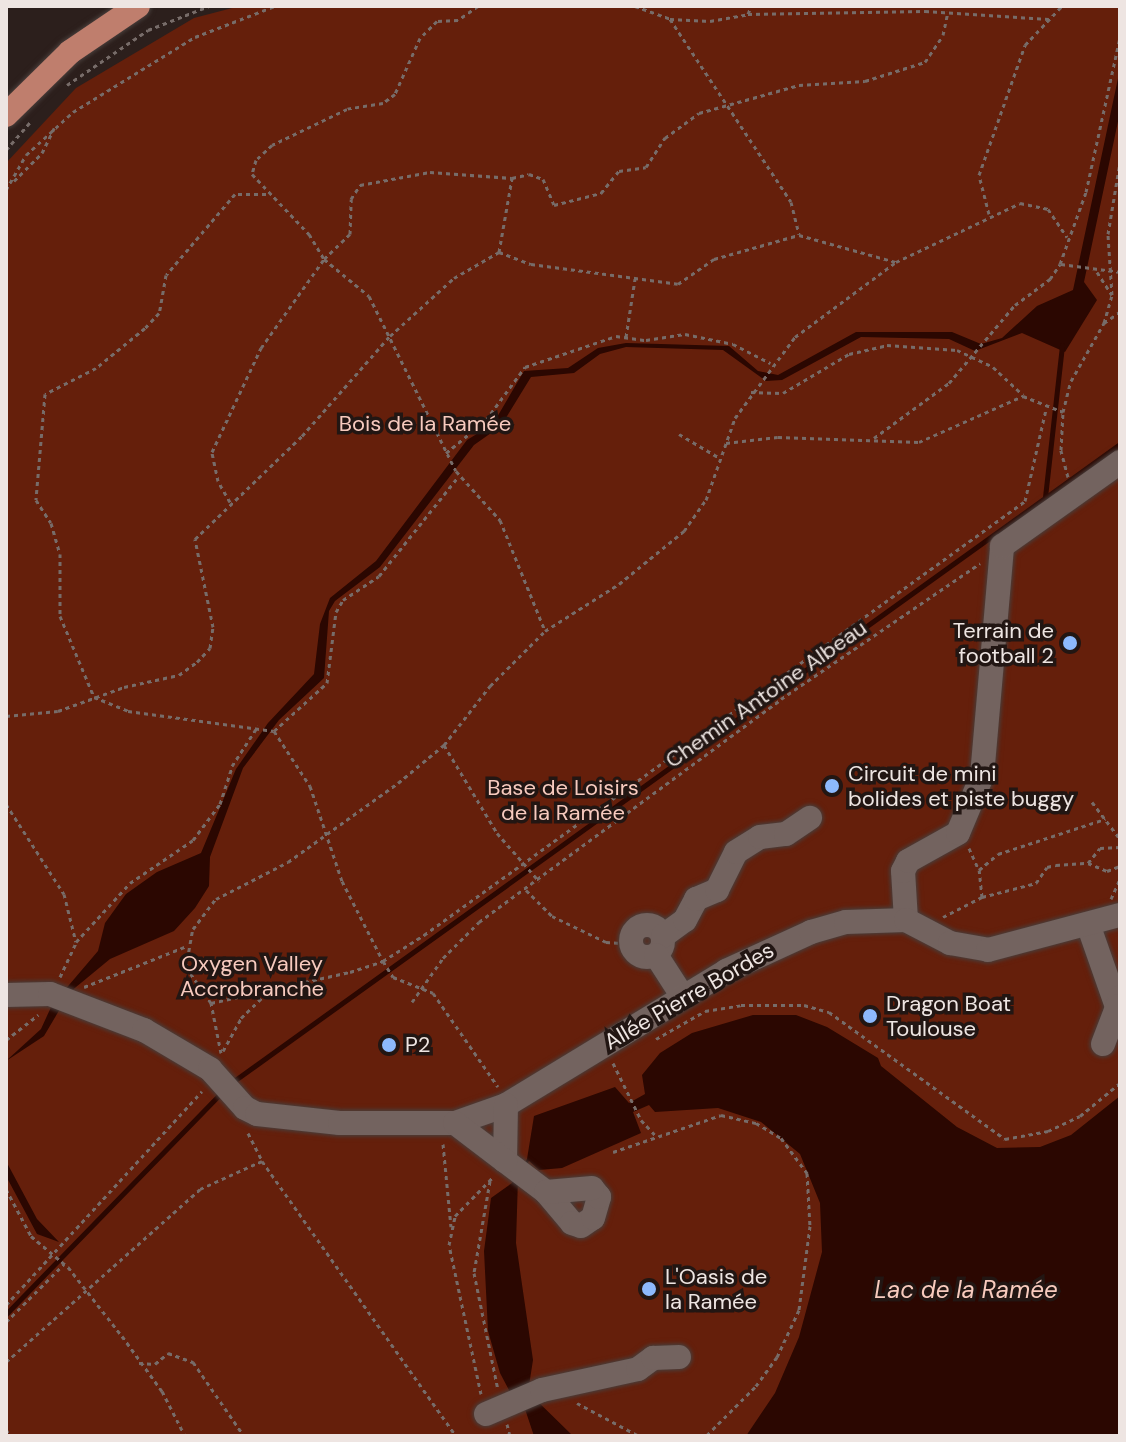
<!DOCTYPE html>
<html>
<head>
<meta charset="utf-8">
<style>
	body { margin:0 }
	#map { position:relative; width:1126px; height:1442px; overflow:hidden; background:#2c1f1c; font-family:"DM Sans",sans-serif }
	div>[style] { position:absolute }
	.green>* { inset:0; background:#651f0b }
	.water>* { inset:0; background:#2b0701 }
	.stream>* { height:5px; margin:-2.5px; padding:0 2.5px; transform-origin:2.5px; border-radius:2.5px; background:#2b0701 }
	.path>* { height:3px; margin-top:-1.5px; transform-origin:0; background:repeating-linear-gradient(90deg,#776c69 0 4px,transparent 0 8px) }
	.roads { filter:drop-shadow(0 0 2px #483e3b) drop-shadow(0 0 2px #483e3b) }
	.minor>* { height:24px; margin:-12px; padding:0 12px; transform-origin:12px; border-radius:12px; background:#73635f }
	.minor>.ring { margin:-12px; padding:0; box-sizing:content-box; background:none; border:24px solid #73635f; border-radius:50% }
	.major>* { height:24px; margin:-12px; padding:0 12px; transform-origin:12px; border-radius:12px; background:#bf7e6d }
	.dots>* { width:22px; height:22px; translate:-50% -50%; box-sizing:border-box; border:4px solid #221613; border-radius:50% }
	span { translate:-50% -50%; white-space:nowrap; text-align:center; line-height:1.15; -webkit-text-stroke:7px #221613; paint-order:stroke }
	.park-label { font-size:22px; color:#f7cabe }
	.poi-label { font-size:22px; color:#eee5e2 }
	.right { translate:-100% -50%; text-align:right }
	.left { translate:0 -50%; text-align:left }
	.street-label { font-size:22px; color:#eee5e2 }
	.water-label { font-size:24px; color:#f7cabd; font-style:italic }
	.frame { position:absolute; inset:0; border:8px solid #eee5e2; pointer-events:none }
</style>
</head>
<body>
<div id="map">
	<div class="green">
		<div style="clip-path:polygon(240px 6px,1120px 6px,1120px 1436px,6px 1436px,6px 163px,76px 88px,194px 18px)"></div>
	</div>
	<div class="water">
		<div style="clip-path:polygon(1120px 69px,1120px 112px,1084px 282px,1097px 300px,1065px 352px,1022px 333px,975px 351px,949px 339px,861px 337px,782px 380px,766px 381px,723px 350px,626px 347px,600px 354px,574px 373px,531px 377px,501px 426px,474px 445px,380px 567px,335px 601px,329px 611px,324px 678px,279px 720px,243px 768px,210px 857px,209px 886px,195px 908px,174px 931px,110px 959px,70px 992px,44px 1036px,6px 1061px,41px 1029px,52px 1005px,98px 951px,105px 923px,126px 894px,157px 872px,201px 853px,236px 769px,268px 723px,314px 674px,320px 624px,330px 598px,376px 561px,467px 440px,493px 424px,524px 371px,568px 368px,598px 348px,626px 343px,729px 346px,758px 371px,778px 375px,856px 332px,952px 332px,981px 344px,1002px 338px,1037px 306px,1073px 290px)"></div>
		<div style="clip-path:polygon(753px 1015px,796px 1015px,827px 1027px,878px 1058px,881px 1066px,957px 1127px,997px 1148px,1040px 1147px,1071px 1135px,1120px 1096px,1120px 1436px,746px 1436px,775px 1393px,799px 1337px,822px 1252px,820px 1203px,800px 1154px,761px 1122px,718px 1108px,655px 1112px,649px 1105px,633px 1112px,641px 1133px,562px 1168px,539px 1170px,529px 1161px,518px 1178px,516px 1243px,533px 1360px,528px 1392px,573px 1436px,534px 1436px,520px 1394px,510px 1392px,500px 1373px,488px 1331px,484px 1251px,491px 1198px,512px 1183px,527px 1159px,534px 1116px,615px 1087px,629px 1103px,645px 1094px,642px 1075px,660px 1053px,692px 1033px)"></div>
		<div style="clip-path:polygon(6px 1161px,37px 1219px,59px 1242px,37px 1234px,6px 1176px)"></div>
	</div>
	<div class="stream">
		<div style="left:1045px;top:497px;width:153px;rotate:-83.6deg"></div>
		<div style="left:231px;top:1083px;width:1095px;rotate:-35.71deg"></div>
		<div style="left:6px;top:1314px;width:308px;rotate:-45.8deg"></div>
	</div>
	<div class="path">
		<div style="left:478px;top:6px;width:24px;rotate:145deg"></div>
		<div style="left:458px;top:20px;width:21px;rotate:177deg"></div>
		<div style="left:437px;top:21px;width:24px;rotate:135deg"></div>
		<div style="left:420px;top:38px;width:61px;rotate:114.1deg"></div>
		<div style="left:395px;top:94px;width:15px;rotate:143deg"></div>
		<div style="left:383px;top:103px;width:36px;rotate:171deg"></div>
		<div style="left:347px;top:109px;width:83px;rotate:154.4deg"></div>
		<div style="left:272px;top:145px;width:22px;rotate:137deg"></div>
		<div style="left:256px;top:160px;width:15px;rotate:106deg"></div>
		<div style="left:252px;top:174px;width:83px;rotate:46.5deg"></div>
		<div style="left:309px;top:234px;width:29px;rotate:59deg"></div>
		<div style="left:324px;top:259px;width:58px;rotate:39.4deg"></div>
		<div style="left:369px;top:296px;width:195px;rotate:63.6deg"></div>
		<div style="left:456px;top:471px;width:66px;rotate:48.1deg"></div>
		<div style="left:500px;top:520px;width:120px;rotate:67.9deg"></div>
		<div style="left:635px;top:6px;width:37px;rotate:20deg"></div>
		<div style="left:670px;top:19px;width:40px;rotate:2.9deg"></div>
		<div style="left:710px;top:21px;width:39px;rotate:-10deg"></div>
		<div style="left:748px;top:14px;width:9px;rotate:-69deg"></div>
		<div style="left:748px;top:14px;width:177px;rotate:-1deg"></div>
		<div style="left:925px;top:11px;width:124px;rotate:3.7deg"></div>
		<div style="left:670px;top:19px;width:219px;rotate:56.5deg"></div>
		<div style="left:791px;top:202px;width:33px;rotate:76deg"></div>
		<div style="left:67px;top:85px;width:98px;rotate:-34.2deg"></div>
		<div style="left:148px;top:30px;width:66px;rotate:-21.5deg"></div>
		<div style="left:6px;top:150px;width:37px;rotate:-49deg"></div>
		<div style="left:14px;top:181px;width:40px;rotate:-45deg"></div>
		<div style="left:42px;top:153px;width:28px;rotate:-64deg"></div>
		<div style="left:6px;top:190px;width:40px;rotate:-60.3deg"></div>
		<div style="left:26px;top:155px;width:64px;rotate:-42.5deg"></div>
		<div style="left:73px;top:112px;width:143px;rotate:-31.6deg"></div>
		<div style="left:195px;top:37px;width:86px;rotate:-21.2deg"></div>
		<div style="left:266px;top:194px;width:31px;rotate:180deg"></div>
		<div style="left:235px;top:194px;width:106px;rotate:130.4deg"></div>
		<div style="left:166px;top:275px;width:39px;rotate:100deg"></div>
		<div style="left:159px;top:313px;width:21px;rotate:133deg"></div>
		<div style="left:145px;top:328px;width:63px;rotate:140.8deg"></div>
		<div style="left:96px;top:368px;width:57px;rotate:153deg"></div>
		<div style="left:45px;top:394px;width:106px;rotate:94.9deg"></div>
		<div style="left:36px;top:500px;width:27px;rotate:57deg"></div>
		<div style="left:51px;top:523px;width:32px;rotate:74deg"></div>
		<div style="left:60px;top:554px;width:62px;rotate:90deg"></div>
		<div style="left:60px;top:616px;width:88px;rotate:67.2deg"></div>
		<div style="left:94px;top:697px;width:37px;rotate:22deg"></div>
		<div style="left:128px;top:711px;width:147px;rotate:7.8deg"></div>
		<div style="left:274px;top:731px;width:66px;rotate:56.8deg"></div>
		<div style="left:310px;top:786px;width:100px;rotate:71.4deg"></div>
		<div style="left:342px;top:881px;width:90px;rotate:62.9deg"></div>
		<div style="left:383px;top:961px;width:19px;rotate:58deg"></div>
		<div style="left:393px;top:977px;width:43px;rotate:21.8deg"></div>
		<div style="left:433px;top:993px;width:114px;rotate:55.3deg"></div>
		<div style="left:989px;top:214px;width:40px;rotate:-104.4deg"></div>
		<div style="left:979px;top:175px;width:138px;rotate:-70.5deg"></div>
		<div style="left:1025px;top:45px;width:54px;rotate:-46.5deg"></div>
		<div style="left:499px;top:252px;width:75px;rotate:-80deg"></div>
		<div style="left:1061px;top:264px;width:60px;rotate:7.7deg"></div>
		<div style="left:1097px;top:272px;width:27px;rotate:57deg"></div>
		<div style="left:1104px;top:323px;width:19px;rotate:-35deg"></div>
		<div style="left:626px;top:337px;width:59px;rotate:-81.2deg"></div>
		<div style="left:751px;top:392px;width:32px;rotate:2deg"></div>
		<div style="left:783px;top:393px;width:77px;rotate:-30.6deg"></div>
		<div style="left:849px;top:354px;width:39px;rotate:-13deg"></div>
		<div style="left:887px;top:345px;width:70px;rotate:4.1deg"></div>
		<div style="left:957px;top:350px;width:40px;rotate:25deg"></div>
		<div style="left:993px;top:367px;width:41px;rotate:43deg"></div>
		<div style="left:679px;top:434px;width:45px;rotate:30.5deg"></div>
		<div style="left:874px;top:438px;width:93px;rotate:-36.3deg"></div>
		<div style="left:949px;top:383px;width:102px;rotate:-49.8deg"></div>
		<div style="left:1015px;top:305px;width:44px;rotate:-36.6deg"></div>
		<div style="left:1050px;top:279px;width:18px;rotate:-56deg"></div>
		<div style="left:1060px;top:264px;width:77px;rotate:-70.1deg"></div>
		<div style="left:1086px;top:192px;width:158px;rotate:-77.6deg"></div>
		<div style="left:726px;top:443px;width:52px;rotate:-6.6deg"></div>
		<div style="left:778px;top:437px;width:141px;rotate:2deg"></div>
		<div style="left:919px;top:442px;width:114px;rotate:-23.9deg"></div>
		<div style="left:1023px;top:396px;width:43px;rotate:21.8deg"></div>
		<div style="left:446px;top:453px;width:52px;rotate:-39.5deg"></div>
		<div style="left:486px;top:420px;width:66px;rotate:-53.7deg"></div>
		<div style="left:525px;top:367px;width:96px;rotate:-18.8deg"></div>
		<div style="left:616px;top:336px;width:30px;rotate:8deg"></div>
		<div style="left:646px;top:340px;width:39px;rotate:-9deg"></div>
		<div style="left:685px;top:334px;width:49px;rotate:11.8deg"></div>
		<div style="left:733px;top:344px;width:42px;rotate:27.2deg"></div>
		<div style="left:1068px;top:477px;width:28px;rotate:-105deg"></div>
		<div style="left:1061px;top:450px;width:38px;rotate:-87deg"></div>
		<div style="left:1063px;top:412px;width:32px;rotate:-76deg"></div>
		<div style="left:1071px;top:381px;width:67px;rotate:-60.4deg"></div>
		<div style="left:1104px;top:323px;width:29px;rotate:-74deg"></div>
		<div style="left:1112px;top:295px;width:61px;rotate:-93.8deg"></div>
		<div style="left:1108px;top:234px;width:73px;rotate:-80.5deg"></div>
		<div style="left:230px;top:502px;width:24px;rotate:-120deg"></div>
		<div style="left:218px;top:481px;width:30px;rotate:-102deg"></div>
		<div style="left:212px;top:452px;width:115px;rotate:-64.8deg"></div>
		<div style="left:261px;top:348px;width:109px;rotate:-54.7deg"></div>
		<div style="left:324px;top:259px;width:36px;rotate:-44deg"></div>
		<div style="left:350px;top:234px;width:35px;rotate:-88deg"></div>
		<div style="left:351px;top:199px;width:17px;rotate:-57deg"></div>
		<div style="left:360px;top:185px;width:71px;rotate:-10.5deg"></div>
		<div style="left:430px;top:172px;width:82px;rotate:4.2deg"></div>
		<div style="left:512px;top:178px;width:17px;rotate:-13deg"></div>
		<div style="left:529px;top:174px;width:15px;rotate:20deg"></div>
		<div style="left:543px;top:179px;width:28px;rotate:67deg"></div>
		<div style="left:554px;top:205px;width:49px;rotate:-14.3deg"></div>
		<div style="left:601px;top:193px;width:28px;rotate:-51deg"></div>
		<div style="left:619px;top:171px;width:27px;rotate:-8deg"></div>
		<div style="left:646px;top:167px;width:35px;rotate:-57deg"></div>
		<div style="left:665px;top:138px;width:42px;rotate:-36.3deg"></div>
		<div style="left:699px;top:113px;width:104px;rotate:-15.6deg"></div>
		<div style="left:799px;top:85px;width:66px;rotate:-3.5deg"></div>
		<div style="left:865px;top:81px;width:63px;rotate:-17.6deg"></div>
		<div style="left:925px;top:62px;width:32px;rotate:-56deg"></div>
		<div style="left:943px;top:35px;width:24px;rotate:-78deg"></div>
		<div style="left:6px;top:716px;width:52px;rotate:-5.5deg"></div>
		<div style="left:58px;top:711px;width:70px;rotate:-20deg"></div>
		<div style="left:124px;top:687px;width:56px;rotate:-12.3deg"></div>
		<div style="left:179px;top:675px;width:22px;rotate:-36deg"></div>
		<div style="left:197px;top:662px;width:19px;rotate:-47deg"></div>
		<div style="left:210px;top:648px;width:21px;rotate:-82deg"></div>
		<div style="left:213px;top:627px;width:90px;rotate:-101.6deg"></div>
		<div style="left:195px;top:539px;width:149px;rotate:-43.9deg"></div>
		<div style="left:302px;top:436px;width:133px;rotate:-48.7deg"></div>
		<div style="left:390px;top:336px;width:86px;rotate:-42.2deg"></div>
		<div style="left:454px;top:278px;width:52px;rotate:-30deg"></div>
		<div style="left:499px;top:252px;width:34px;rotate:21deg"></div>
		<div style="left:531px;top:264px;width:148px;rotate:7.7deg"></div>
		<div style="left:678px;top:284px;width:44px;rotate:-34.8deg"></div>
		<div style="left:714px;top:259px;width:88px;rotate:-15.8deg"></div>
		<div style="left:799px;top:235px;width:101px;rotate:15.6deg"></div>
		<div style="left:274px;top:731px;width:72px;rotate:-42.2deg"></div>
		<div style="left:327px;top:683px;width:72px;rotate:-82.8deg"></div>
		<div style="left:336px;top:612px;width:14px;rotate:-60deg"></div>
		<div style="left:343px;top:600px;width:43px;rotate:-33.7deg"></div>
		<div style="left:379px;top:576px;width:127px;rotate:-51.4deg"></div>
		<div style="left:444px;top:745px;width:103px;rotate:58.9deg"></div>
		<div style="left:497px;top:833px;width:64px;rotate:48.8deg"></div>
		<div style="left:1092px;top:802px;width:46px;rotate:52.9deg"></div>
		<div style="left:6px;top:804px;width:107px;rotate:57.2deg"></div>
		<div style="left:64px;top:894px;width:49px;rotate:76deg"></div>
		<div style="left:969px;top:848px;width:24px;rotate:66deg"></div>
		<div style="left:1088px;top:863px;width:19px;rotate:-51deg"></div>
		<div style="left:1100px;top:848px;width:20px;rotate:-3deg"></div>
		<div style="left:526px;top:890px;width:37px;rotate:45deg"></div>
		<div style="left:552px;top:916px;width:60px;rotate:25.7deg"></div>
		<div style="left:606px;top:942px;width:26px;rotate:4deg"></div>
		<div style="left:982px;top:897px;width:27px;rotate:-96deg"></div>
		<div style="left:979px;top:870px;width:25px;rotate:-40deg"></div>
		<div style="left:998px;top:854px;width:113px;rotate:-18.1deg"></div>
		<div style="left:1111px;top:899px;width:22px;rotate:-66deg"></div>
		<div style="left:943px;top:917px;width:44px;rotate:-27.1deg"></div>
		<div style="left:982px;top:897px;width:56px;rotate:-14.5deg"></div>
		<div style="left:1036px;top:883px;width:19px;rotate:-55deg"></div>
		<div style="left:1047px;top:867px;width:9px;rotate:-13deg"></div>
		<div style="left:1056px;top:865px;width:32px;rotate:-4deg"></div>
		<div style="left:1088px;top:863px;width:21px;rotate:23deg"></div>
		<div style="left:1107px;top:871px;width:14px;rotate:-21deg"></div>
		<div style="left:60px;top:977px;width:38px;rotate:-65deg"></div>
		<div style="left:76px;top:942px;width:80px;rotate:-47.5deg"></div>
		<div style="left:130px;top:883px;width:76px;rotate:-34.3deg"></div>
		<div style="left:193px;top:840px;width:45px;rotate:-53.1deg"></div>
		<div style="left:220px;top:804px;width:40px;rotate:-72deg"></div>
		<div style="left:232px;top:766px;width:48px;rotate:-57deg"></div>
		<div style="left:84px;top:987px;width:111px;rotate:-21.7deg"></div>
		<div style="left:412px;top:1002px;width:54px;rotate:-54.8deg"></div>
		<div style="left:443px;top:958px;width:51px;rotate:-45deg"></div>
		<div style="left:479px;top:922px;width:375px;rotate:-36.4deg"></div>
		<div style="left:781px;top:699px;width:241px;rotate:-34.3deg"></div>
		<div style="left:211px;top:1003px;width:142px;rotate:-12.6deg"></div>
		<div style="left:350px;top:972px;width:35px;rotate:-18deg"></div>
		<div style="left:383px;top:961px;width:49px;rotate:-32.4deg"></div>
		<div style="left:424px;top:935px;width:741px;rotate:-35.83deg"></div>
		<div style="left:1025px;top:501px;width:94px;rotate:-77.1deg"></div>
		<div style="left:656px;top:1039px;width:56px;rotate:-29.7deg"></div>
		<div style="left:705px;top:1011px;width:36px;rotate:-9deg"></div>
		<div style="left:741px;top:1005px;width:63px"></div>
		<div style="left:804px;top:1005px;width:26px;rotate:16deg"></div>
		<div style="left:829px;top:1012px;width:217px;rotate:35.8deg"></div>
		<div style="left:1005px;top:1139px;width:44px;rotate:-10.5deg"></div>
		<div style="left:1048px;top:1131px;width:35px;rotate:-25deg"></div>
		<div style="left:1080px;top:1116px;width:52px;rotate:-39.5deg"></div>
		<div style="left:6px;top:1040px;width:41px;rotate:-38deg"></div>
		<div style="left:223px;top:1051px;width:38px;rotate:-61deg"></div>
		<div style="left:241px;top:1018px;width:35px;rotate:-44deg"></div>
		<div style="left:221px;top:1053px;width:51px;rotate:-101.3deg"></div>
		<div style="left:211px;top:1003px;width:44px;rotate:-124.8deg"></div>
		<div style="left:186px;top:967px;width:39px;rotate:-80deg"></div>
		<div style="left:193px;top:929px;width:38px;rotate:-53deg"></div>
		<div style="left:216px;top:899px;width:81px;rotate:-27.2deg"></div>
		<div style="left:288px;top:862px;width:135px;rotate:-35.7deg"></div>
		<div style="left:398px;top:783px;width:60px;rotate:-39.6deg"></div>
		<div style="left:444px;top:745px;width:75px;rotate:-52.1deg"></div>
		<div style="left:490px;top:686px;width:78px;rotate:-45deg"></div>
		<div style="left:545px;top:631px;width:88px;rotate:-32.4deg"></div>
		<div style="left:619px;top:584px;width:84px;rotate:-39.2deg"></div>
		<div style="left:684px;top:531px;width:38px;rotate:-55deg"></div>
		<div style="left:706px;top:500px;width:87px;rotate:-70.5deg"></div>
		<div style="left:735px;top:418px;width:101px;rotate:-53.5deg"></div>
		<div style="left:795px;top:337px;width:126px;rotate:-36.6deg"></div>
		<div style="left:896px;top:262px;width:137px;rotate:-25.4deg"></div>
		<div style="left:1020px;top:203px;width:29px;rotate:12deg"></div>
		<div style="left:1048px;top:209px;width:34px;rotate:56deg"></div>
		<div style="left:613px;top:1063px;width:64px;rotate:63.8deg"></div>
		<div style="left:641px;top:1120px;width:22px;rotate:47deg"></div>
		<div style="left:248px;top:1133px;width:31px;rotate:63deg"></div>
		<div style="left:262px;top:1161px;width:337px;rotate:54.8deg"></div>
		<div style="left:443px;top:1144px;width:83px;rotate:84.5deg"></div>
		<div style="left:613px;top:1152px;width:114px;rotate:-18.9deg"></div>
		<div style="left:721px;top:1115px;width:36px;rotate:13deg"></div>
		<div style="left:756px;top:1123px;width:29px;rotate:31deg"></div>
		<div style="left:781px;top:1138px;width:44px;rotate:53.4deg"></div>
		<div style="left:807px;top:1173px;width:53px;rotate:86.8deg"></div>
		<div style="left:810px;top:1226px;width:85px;rotate:97.5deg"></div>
		<div style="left:799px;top:1310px;width:52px;rotate:115.1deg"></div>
		<div style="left:777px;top:1357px;width:37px;rotate:126deg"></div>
		<div style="left:755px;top:1387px;width:69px;rotate:135deg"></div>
		<div style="left:490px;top:1181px;width:93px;rotate:99.9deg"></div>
		<div style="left:474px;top:1273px;width:119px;rotate:78.4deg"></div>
		<div style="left:6px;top:1189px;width:53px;rotate:62deg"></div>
		<div style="left:31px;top:1236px;width:48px;rotate:40deg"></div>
		<div style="left:68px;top:1267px;width:88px;rotate:52deg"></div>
		<div style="left:122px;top:1336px;width:68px;rotate:54deg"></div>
		<div style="left:162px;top:1391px;width:51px;rotate:62.9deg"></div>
		<div style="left:6px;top:1305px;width:290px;rotate:-47.5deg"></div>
		<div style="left:6px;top:1322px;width:82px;rotate:-45deg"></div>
		<div style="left:6px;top:1362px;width:260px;rotate:-41.7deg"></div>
		<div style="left:200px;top:1189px;width:68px;rotate:-24.3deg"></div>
		<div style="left:139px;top:1363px;width:16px;rotate:4deg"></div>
		<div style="left:155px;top:1364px;width:17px;rotate:-40deg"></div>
		<div style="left:168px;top:1353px;width:27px;rotate:20deg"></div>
		<div style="left:193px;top:1362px;width:90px;rotate:55.4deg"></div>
		<div style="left:481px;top:1394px;width:152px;rotate:-102.1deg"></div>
		<div style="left:449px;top:1245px;width:30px;rotate:-78deg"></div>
		<div style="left:455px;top:1216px;width:54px;rotate:-45.7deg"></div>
		<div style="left:577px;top:1403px;width:70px;rotate:28deg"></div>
		<div style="left:507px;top:1424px;width:12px;rotate:76deg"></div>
		<div style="left:6px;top:1429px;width:8px;rotate:60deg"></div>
	</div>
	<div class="roads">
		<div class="minor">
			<div style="left:906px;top:920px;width:49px;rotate:-93.5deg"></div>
			<div style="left:903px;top:871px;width:11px;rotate:-63deg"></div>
			<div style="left:908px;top:861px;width:57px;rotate:-29.2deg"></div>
			<div style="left:958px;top:833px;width:62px;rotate:-67.2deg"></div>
			<div style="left:982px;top:776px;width:231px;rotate:-85deg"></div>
			<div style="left:1002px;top:546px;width:145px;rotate:-35.4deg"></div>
			<div style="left:1088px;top:924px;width:88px;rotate:70.7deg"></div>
			<div style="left:1117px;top:1007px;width:10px;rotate:-73deg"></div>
			<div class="ring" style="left:631px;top:925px;width:8px;height:8px"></div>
			<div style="left:663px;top:936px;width:27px;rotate:-36deg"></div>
			<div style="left:685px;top:920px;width:24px;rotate:-62deg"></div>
			<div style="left:696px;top:899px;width:23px;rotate:-23deg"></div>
			<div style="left:717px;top:890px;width:42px;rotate:-63.4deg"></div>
			<div style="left:736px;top:852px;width:28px;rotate:-32deg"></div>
			<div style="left:760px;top:837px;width:26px;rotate:-7deg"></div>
			<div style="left:786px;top:834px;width:29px;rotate:-34deg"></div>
			<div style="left:656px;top:955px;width:50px;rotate:57.3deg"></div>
			<div style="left:6px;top:995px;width:44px;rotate:-1.3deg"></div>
			<div style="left:50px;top:994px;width:101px;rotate:21deg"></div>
			<div style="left:144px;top:1030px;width:77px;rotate:30.6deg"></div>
			<div style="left:210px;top:1069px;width:52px;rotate:48.1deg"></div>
			<div style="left:245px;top:1108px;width:13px;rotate:27deg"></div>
			<div style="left:257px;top:1114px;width:83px;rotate:6.2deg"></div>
			<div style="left:340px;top:1123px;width:115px"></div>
			<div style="left:455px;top:1123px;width:54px;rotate:-19.4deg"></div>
			<div style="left:506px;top:1105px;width:258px;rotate:-31.3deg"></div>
			<div style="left:726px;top:971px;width:94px;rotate:-24.6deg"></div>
			<div style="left:811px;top:932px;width:36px;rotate:-16deg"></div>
			<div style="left:846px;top:922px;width:60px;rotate:-1.9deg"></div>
			<div style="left:906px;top:920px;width:50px;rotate:27.6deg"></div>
			<div style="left:950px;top:943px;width:39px;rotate:10deg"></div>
			<div style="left:988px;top:950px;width:137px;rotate:-14.9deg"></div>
			<div style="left:1103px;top:1044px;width:40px;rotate:-69deg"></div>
			<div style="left:506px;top:1105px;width:56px;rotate:91deg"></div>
			<div style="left:505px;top:1161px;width:51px;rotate:37.1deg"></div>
			<div style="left:546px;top:1192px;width:40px;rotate:50deg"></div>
			<div style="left:572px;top:1223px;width:9px;rotate:18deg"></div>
			<div style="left:581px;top:1226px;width:14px;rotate:-34deg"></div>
			<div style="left:593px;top:1218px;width:22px;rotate:-74deg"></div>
			<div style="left:599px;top:1197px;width:11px;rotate:-128deg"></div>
			<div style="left:592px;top:1188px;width:46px;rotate:175deg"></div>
			<div style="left:455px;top:1123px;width:63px;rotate:37.2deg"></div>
			<div style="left:486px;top:1414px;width:61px;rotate:-23.2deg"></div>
			<div style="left:542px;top:1390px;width:98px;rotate:-12.3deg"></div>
			<div style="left:638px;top:1369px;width:19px;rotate:-36deg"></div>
			<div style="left:653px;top:1358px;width:26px;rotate:-2deg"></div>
		</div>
		<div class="major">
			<div style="left:6px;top:115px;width:90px;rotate:-44.5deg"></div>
			<div style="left:70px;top:52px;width:82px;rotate:-34.1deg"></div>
		</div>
	</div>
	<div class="dots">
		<div style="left:1070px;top:643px;background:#8db9fc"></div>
		<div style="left:832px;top:786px;background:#8db9fc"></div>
		<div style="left:870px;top:1016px;background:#8db9fc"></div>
		<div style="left:389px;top:1045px;background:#8db9fc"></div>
		<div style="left:649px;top:1289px;background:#8db9fc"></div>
	</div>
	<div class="park-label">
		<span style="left:425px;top:424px">Bois de la Ramée</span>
		<span style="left:563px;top:800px">Base de Loisirs<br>de la Ramée</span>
		<span style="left:252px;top:976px">Oxygen Valley<br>Accrobranche</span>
	</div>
	<div class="poi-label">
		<span class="right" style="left:1054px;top:643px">Terrain de<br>football 2</span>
		<span class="left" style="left:848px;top:786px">Circuit de mini<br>bolides et piste buggy</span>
		<span class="left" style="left:886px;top:1016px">Dragon Boat<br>Toulouse</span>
		<span class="left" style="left:405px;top:1045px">P2</span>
		<span class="left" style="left:665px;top:1289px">L'Oasis de<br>la Ramée</span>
	</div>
	<div class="street-label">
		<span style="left:766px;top:694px;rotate:-35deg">Chemin Antoine Albeau</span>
		<span style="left:689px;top:996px;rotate:-30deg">Allée Pierre Bordes</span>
	</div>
	<div class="water-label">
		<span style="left:966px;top:1290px">Lac de la Ramée</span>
	</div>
	<div class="frame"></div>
</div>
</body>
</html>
